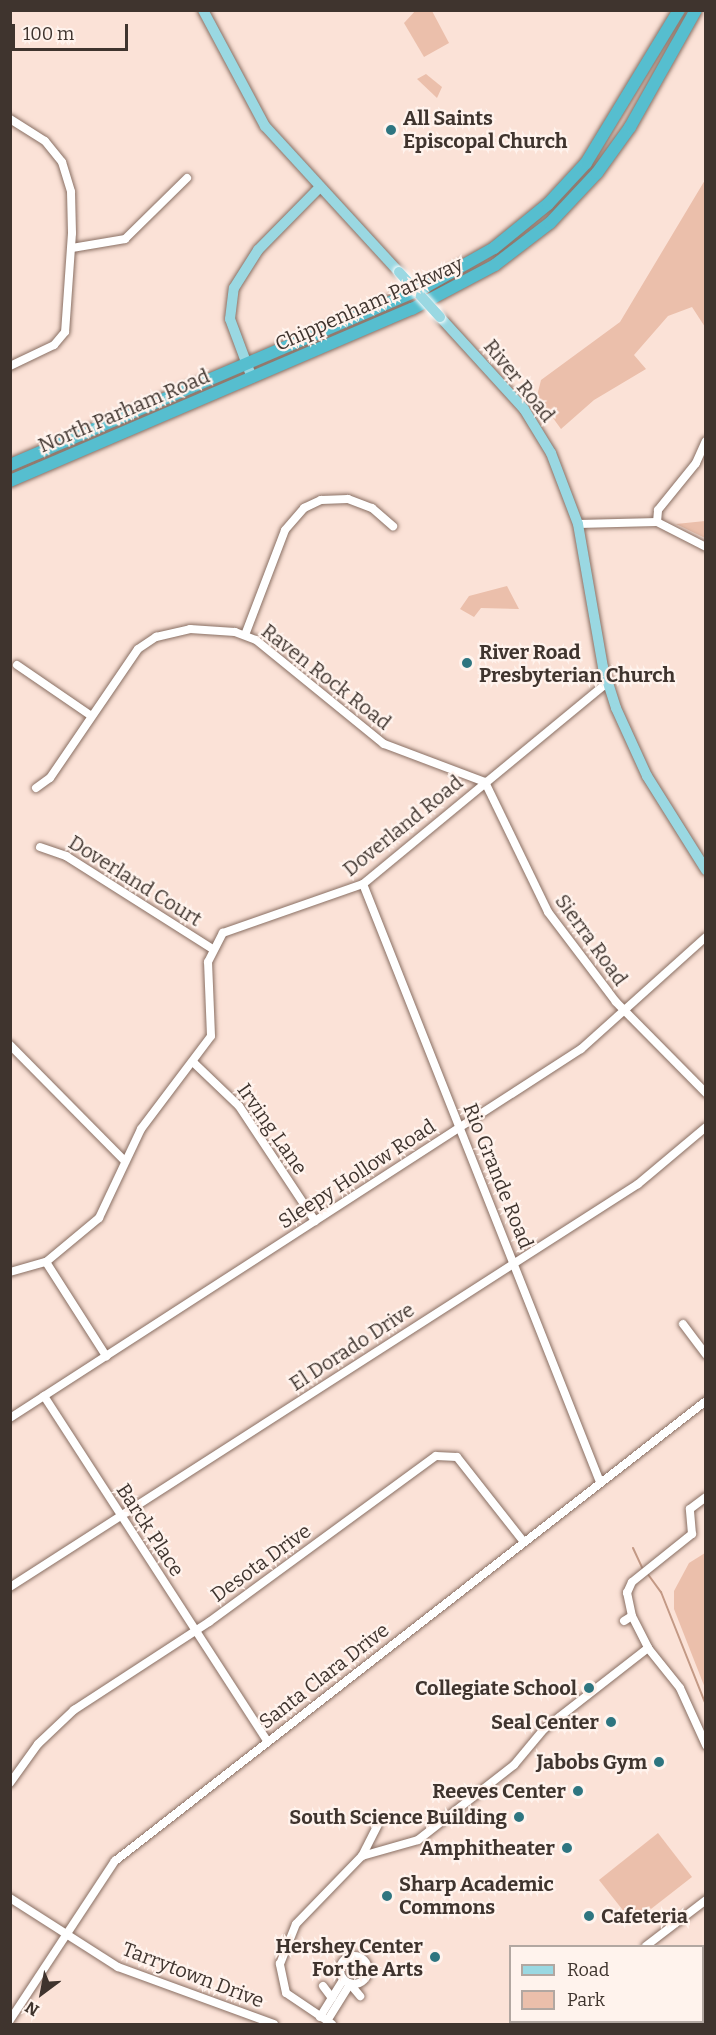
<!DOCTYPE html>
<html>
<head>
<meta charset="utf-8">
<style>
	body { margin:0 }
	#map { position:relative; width:716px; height:2035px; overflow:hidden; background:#fbe2d7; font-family:Bitter,serif }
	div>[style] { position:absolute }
	.green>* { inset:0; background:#ebbfab }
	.stream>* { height:2px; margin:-1px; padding:0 1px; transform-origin:1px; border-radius:1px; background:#c39985 }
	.roads { filter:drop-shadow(0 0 2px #896f63) drop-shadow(0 0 2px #896f63) }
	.minor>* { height:8px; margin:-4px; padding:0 4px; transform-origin:4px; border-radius:4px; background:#fff }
	.minor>.ring { margin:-4px; padding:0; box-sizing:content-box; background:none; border:8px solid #fff; border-radius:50% }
	.major>* { height:10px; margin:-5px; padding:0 5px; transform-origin:5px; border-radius:5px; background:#9ad8e2 }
	.highway>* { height:12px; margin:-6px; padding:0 6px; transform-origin:6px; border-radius:6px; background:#56becf }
	.bridges { filter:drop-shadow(0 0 2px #fff) drop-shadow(0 0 2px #fff) }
	.major-bridge>* { height:10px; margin:-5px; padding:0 5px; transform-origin:5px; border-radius:5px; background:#9ad8e2 }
	.dots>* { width:16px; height:16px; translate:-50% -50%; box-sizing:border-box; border:3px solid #fff3ed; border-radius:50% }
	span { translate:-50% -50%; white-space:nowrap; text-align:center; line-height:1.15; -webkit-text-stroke:4.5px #fff3ed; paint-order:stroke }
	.poi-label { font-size:20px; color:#3f342e; font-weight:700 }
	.left { translate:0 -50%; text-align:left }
	.right { translate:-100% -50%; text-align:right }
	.street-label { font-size:20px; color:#3f342e }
	.frame { position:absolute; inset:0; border:12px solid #3f342e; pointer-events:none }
	.legend { position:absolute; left:509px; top:1945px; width:195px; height:78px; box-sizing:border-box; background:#fff3ed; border:2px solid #b2a7a1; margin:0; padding:8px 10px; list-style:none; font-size:18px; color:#3f342e }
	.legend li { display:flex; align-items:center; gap:12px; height:30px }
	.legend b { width:30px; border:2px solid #b2a7a1 }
	.north { position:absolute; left:12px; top:1963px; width:60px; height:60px; -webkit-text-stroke:4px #fff3ed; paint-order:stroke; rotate:212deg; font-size:16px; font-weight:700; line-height:24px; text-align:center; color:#3f342e }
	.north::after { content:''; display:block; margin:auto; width:21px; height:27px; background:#3f342e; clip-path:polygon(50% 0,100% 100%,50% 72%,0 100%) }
	.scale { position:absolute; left:12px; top:24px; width:116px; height:27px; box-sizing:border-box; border:3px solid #3f342e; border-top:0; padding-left:8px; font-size:18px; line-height:21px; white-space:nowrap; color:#3f342e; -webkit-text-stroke:4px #fff3ed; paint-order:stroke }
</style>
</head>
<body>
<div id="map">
	<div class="green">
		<div style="clip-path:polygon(416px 10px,432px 11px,449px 43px,424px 57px,404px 23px)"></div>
		<div style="clip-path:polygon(426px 74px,442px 87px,437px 98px,417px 79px)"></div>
		<div style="clip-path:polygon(705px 180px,705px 327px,692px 307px,668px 316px,634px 355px,646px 369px,594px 400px,561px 429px,537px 396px,541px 380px,620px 322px)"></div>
		<div style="clip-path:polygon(705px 521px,705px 538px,676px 524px)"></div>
		<div style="clip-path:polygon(507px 586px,519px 609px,481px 608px,474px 617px,460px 609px,469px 596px)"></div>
		<div style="clip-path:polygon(705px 1553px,705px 1688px,674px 1609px,674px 1591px,689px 1563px)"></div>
		<div style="clip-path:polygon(658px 1833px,692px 1877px,633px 1923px,599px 1880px)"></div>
	</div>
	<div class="stream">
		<div style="left:633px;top:1548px;width:23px;rotate:65deg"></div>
		<div style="left:647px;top:1573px;width:24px;rotate:54deg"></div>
		<div style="left:661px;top:1592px;width:122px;rotate:68.3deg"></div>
	</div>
	<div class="roads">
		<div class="minor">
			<div style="left:10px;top:119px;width:41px;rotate:32.2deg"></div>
			<div style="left:45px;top:141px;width:27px;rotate:51deg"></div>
			<div style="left:62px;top:162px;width:31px;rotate:73deg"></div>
			<div style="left:71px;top:192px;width:41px;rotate:88.6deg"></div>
			<div style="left:72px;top:233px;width:99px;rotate:94deg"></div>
			<div style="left:65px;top:332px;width:17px;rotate:130deg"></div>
			<div style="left:54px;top:345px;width:49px;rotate:154.5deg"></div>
			<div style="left:72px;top:248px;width:54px;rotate:-9.6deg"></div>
			<div style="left:125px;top:239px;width:87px;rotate:-44.5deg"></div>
			<div style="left:657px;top:522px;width:12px;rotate:-85deg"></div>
			<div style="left:658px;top:510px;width:60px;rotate:-51deg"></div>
			<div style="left:696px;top:463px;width:24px;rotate:-66deg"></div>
			<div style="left:578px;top:524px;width:79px;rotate:-1.5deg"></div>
			<div style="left:657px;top:522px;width:55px;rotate:27deg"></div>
			<div style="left:245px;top:635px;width:112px;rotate:-69.1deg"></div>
			<div style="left:285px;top:530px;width:29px;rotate:-49deg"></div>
			<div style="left:304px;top:508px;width:19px;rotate:-25deg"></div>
			<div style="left:321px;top:500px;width:27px;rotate:-2deg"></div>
			<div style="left:348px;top:499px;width:26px;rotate:21deg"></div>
			<div style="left:372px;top:508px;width:28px;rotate:41deg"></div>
			<div style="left:17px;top:665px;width:88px;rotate:34.4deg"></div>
			<div style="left:36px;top:788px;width:17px;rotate:-36deg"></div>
			<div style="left:50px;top:778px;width:156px;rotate:-55.7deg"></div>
			<div style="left:138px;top:649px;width:22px;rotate:-34deg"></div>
			<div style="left:156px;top:637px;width:35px;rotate:-13deg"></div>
			<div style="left:190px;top:629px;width:45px;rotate:3.8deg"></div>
			<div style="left:235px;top:632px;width:22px;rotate:21deg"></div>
			<div style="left:256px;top:640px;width:165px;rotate:39.1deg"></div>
			<div style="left:384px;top:744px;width:108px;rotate:20.6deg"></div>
			<div style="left:485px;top:782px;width:144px;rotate:64.1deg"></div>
			<div style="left:548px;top:912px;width:113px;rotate:52.9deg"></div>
			<div style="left:616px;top:1002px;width:128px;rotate:45.3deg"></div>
			<div style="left:40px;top:847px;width:28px;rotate:19deg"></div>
			<div style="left:66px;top:856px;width:172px;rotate:32.4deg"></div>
			<div style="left:363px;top:884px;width:643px;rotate:68.38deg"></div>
			<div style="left:10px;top:1045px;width:162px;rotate:45.3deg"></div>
			<div style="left:194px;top:1063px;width:62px;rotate:43.7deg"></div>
			<div style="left:239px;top:1106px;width:138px;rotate:56.5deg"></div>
			<div style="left:46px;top:1262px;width:112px;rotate:57.4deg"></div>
			<div style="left:10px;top:1272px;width:37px;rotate:-16deg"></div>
			<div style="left:46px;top:1262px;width:69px;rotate:-39.7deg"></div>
			<div style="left:99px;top:1218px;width:98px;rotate:-64.7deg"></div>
			<div style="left:141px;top:1129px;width:116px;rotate:-53deg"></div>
			<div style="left:211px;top:1036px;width:74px;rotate:-92.3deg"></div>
			<div style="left:208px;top:962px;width:33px;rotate:-63deg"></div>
			<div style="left:223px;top:933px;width:148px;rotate:-19.3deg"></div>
			<div style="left:363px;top:884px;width:318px;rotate:-39.5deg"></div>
			<div style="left:683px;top:1324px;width:38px;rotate:53deg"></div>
			<div style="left:44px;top:1396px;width:411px;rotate:57.1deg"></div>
			<div style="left:10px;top:1418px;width:680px;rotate:-32.87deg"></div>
			<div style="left:581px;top:1049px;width:168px;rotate:-41.9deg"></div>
			<div style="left:10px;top:1587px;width:746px;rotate:-32.69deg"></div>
			<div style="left:638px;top:1184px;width:89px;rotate:-40deg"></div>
			<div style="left:632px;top:1616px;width:24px;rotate:-102deg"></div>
			<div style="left:627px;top:1593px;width:12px;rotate:-66deg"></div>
			<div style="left:632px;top:1582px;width:77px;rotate:-38.7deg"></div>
			<div style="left:692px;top:1534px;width:25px;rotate:-95deg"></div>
			<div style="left:690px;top:1509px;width:20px;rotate:-37deg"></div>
			<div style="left:624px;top:1621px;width:9px;rotate:-32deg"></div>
			<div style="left:632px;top:1616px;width:36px;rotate:63deg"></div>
			<div style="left:10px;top:1783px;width:48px;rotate:-54.3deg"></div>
			<div style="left:38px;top:1744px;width:50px;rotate:-43.4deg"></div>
			<div style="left:74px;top:1710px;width:161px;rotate:-33.1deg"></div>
			<div style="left:209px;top:1622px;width:281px;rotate:-36.2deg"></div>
			<div style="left:436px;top:1456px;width:21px;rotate:3deg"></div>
			<div style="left:457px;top:1457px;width:108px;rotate:51.8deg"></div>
			<div style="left:362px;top:1856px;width:34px;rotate:-63deg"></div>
			<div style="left:10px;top:1898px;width:128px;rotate:32.6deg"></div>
			<div style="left:118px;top:1967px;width:166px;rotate:20.1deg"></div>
			<div style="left:646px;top:1946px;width:76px;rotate:-37.5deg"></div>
			<div class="ring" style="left:340px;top:1956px;width:20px;height:20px"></div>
			<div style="left:323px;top:1986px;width:15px;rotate:53deg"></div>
			<div style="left:320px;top:2017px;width:44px;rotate:-58.1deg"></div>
			<div style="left:10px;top:2020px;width:191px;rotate:-56.6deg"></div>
			<div style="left:115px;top:1861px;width:749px;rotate:-37.9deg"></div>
			<div style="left:327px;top:2021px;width:44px;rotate:-58.1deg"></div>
			<div style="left:350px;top:1984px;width:16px;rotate:50deg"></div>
			<div style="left:332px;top:2024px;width:55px;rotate:-146deg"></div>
			<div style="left:286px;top:1993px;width:30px;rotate:-102deg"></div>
			<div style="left:280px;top:1964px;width:43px;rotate:-68.2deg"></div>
			<div style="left:296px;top:1924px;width:95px;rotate:-45.9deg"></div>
			<div style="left:362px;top:1856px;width:58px;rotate:-15.9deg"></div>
			<div style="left:418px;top:1840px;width:122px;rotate:-38deg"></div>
			<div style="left:514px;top:1765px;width:47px;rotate:-50.2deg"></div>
			<div style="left:544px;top:1729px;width:132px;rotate:-37.9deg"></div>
			<div style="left:648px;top:1648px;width:51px;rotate:51.3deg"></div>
			<div style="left:680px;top:1688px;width:63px;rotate:65.5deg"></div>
			<div style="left:546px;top:2024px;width:4px;rotate:-27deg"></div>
		</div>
		<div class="major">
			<div style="left:203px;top:10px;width:132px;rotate:61.9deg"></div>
			<div style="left:265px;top:126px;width:198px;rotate:47.5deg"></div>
			<div style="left:440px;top:317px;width:125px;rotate:47.6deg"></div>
			<div style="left:524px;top:409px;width:52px;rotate:58.5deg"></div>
			<div style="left:551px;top:453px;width:76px;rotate:69.2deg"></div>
			<div style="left:578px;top:524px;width:145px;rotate:80.1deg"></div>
			<div style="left:603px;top:667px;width:43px;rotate:72.4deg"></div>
			<div style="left:616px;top:708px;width:75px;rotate:65.5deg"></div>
			<div style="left:647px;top:776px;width:111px;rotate:57.9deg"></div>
			<div style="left:252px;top:378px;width:63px;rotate:-110.4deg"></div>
			<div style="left:230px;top:319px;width:31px;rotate:-83deg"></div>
			<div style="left:234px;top:288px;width:45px;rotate:-57.7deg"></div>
			<div style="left:258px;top:250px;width:87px;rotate:-45.5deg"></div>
		</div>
		<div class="highway">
			<div style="left:10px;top:465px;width:452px;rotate:-23.2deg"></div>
			<div style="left:425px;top:287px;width:79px;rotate:-29.5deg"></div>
			<div style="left:494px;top:248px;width:70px;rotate:-39.2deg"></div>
			<div style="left:548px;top:204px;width:56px;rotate:-47.2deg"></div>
			<div style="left:586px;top:163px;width:179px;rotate:-58.7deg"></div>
			<div style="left:10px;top:481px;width:437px;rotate:-23.2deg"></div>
			<div style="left:412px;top:309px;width:94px;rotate:-27.9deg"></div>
			<div style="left:495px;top:265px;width:69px;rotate:-37.4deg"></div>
			<div style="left:550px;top:223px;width:69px;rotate:-46.8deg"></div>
			<div style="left:597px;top:173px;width:57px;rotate:-54.3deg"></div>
			<div style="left:630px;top:127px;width:134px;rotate:-60.6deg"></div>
		</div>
	</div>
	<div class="bridges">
		<div class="major-bridge">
			<div style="left:399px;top:272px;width:61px;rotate:47.7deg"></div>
		</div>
	</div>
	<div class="dots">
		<div style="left:391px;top:130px;background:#2e7580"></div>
		<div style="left:467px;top:663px;background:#2e7580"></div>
		<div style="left:589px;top:1688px;background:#2e7580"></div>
		<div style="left:611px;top:1722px;background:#2e7580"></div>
		<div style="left:659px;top:1762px;background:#2e7580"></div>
		<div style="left:578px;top:1791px;background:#2e7580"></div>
		<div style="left:519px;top:1817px;background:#2e7580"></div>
		<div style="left:567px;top:1848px;background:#2e7580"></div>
		<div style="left:387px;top:1896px;background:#2e7580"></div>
		<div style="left:589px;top:1916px;background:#2e7580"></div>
		<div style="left:435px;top:1957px;background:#2e7580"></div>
	</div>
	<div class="poi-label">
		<span class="left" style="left:403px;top:130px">All Saints<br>Episcopal Church</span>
		<span class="left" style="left:479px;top:664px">River Road<br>Presbyterian Church</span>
		<span class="right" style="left:577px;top:1688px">Collegiate School</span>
		<span class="right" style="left:599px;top:1722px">Seal Center</span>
		<span class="right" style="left:647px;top:1762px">Jabobs Gym</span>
		<span class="right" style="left:566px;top:1791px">Reeves Center</span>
		<span class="right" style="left:507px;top:1817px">South Science Building</span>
		<span class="right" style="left:555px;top:1848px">Amphitheater</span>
		<span class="left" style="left:399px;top:1896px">Sharp Academic<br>Commons</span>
		<span class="left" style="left:601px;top:1916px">Cafeteria</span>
		<span class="right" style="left:423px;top:1958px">Hershey Center<br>For the Arts</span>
	</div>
	<div class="street-label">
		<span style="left:369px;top:304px;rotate:-24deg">Chippenham Parkway</span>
		<span style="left:519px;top:381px;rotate:51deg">River Road</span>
		<span style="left:124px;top:411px;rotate:-23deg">North Parham Road</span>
		<span style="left:326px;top:677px;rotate:38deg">Raven Rock Road</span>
		<span style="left:403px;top:826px;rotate:-39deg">Doverland Road</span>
		<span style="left:135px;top:881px;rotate:32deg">Doverland Court</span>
		<span style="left:591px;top:940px;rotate:54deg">Sierra Road</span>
		<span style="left:272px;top:1129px;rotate:55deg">Irving Lane</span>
		<span style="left:357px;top:1174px;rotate:-33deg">Sleepy Hollow Road</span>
		<span style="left:498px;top:1176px;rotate:68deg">Rio Grande Road</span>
		<span style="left:352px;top:1347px;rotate:-33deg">El Dorado Drive</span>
		<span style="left:150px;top:1530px;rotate:57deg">Barck Place</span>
		<span style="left:261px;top:1563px;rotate:-36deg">Desota Drive</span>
		<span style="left:324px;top:1676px;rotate:-38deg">Santa Clara Drive</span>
		<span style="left:193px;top:1975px;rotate:21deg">Tarrytown Drive</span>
	</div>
	<div class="frame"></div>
	<ul class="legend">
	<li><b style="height:8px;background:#9ad8e2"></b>Road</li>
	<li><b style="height:16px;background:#ebbfab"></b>Park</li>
	</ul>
	<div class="north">N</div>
	<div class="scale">100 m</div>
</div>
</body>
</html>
